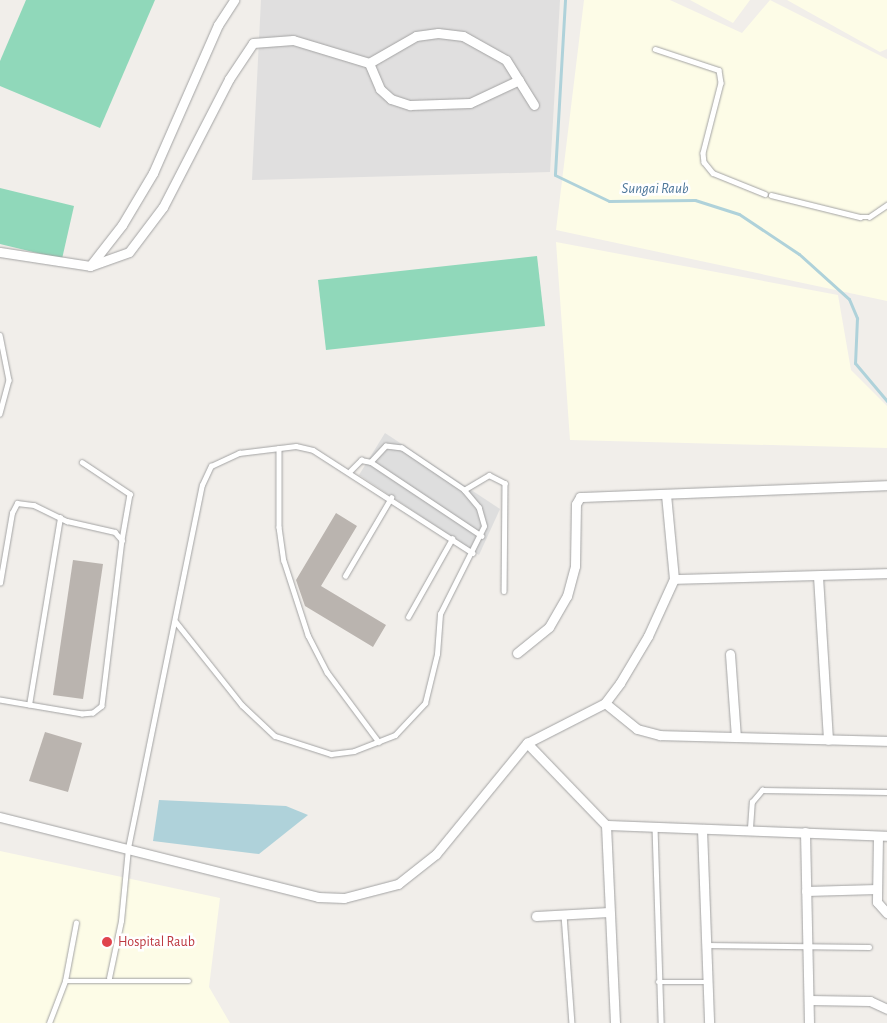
<!DOCTYPE html>
<html>
<head>
<meta charset="utf-8">
<style>
	body { margin:0 }
	#map { position:relative; width:887px; height:1023px; overflow:hidden; background:#f1eeea; font-family:"Alegreya Sans",sans-serif }
	div>[style] { position:absolute }
	.residential>* { inset:0; background:#e0dfdf }
	.education>* { inset:0; background:#fdfce7 }
	.pitch>* { inset:0; background:#90d8ba }
	.parking>* { inset:0; background:#dedede }
	.water>* { inset:0; background:#afd2da }
	.stream>* { height:3px; margin:-1.5px; padding:0 1.5px; transform-origin:1.5px; border-radius:1.5px; background:#afd2da }
	.building>* { inset:0; background:#bab4af }
	.roads { filter:drop-shadow(0 0 1px #a3a3a3) drop-shadow(0 0 1px #a3a3a3) }
	.lane>* { height:4.5px; margin:-2.25px; padding:0 2.25px; transform-origin:2.25px; border-radius:2.25px; background:#fff }
	.street>* { height:9px; margin:-4.5px; padding:0 4.5px; transform-origin:4.5px; border-radius:4.5px; background:#fff }
	.dots>* { width:14px; height:14px; translate:-50% -50%; box-sizing:border-box; border:2px solid #fff; border-radius:50% }
	span { translate:-50% -50%; white-space:nowrap; text-align:center; line-height:1.15; -webkit-text-stroke:5px #fff; paint-order:stroke }
	.health-label { font-size:14px; color:#be3a42 }
	.left { translate:0 -50%; text-align:left }
	.water-label { font-size:15px; color:#4f789b; font-style:italic }
</style>
</head>
<body>
<div id="map">
	<div class="residential">
		<div style="clip-path:polygon(261px 0,560px 0,550px 172px,252px 180px)"></div>
	</div>
	<div class="education">
		<div style="clip-path:polygon(584px 0,670px 0,742px 33px,770px 0,887px 59px,887px 301px,556px 230px)"></div>
		<div style="clip-path:polygon(690px 0,750px 0,733px 23px)"></div>
		<div style="clip-path:polygon(787px 0,887px 0,887px 49px,880px 52px)"></div>
		<div style="clip-path:polygon(556px 242px,838px 295px,851px 370px,887px 406px,887px 448px,570px 440px)"></div>
		<div style="clip-path:polygon(0 851px,220px 898px,209px 987px,230px 1023px,0 1023px)"></div>
	</div>
	<div class="pitch">
		<div style="clip-path:polygon(26px 0,155px 0,100px 128px,0 86px,0 61px)"></div>
		<div style="clip-path:polygon(0 188px,74px 206px,62px 259px,0 244px)"></div>
		<div style="clip-path:polygon(537px 256px,545px 326px,326px 350px,318px 280px)"></div>
	</div>
	<div class="parking">
		<div style="clip-path:polygon(385px 433px,500px 509px,479px 555px,359px 475px)"></div>
	</div>
	<div class="water">
		<div style="clip-path:polygon(159px 800px,286px 806px,308px 815px,259px 854px,153px 841px)"></div>
	</div>
	<div class="stream">
		<div style="left:565px;top:0;width:175px;rotate:93.3deg"></div>
		<div style="left:555px;top:175px;width:60px;rotate:25.7deg"></div>
		<div style="left:609px;top:201px;width:86px;rotate:-0.7deg"></div>
		<div style="left:695px;top:200px;width:46px;rotate:17.7deg"></div>
		<div style="left:739px;top:214px;width:72px;rotate:33.7deg"></div>
		<div style="left:799px;top:254px;width:67px;rotate:42deg"></div>
		<div style="left:849px;top:299px;width:21px;rotate:67deg"></div>
		<div style="left:857px;top:318px;width:45px;rotate:92.5deg"></div>
		<div style="left:855px;top:363px;width:50px;rotate:49.9deg"></div>
	</div>
	<div class="building">
		<div style="clip-path:polygon(336px 513px,357px 526px,321px 586px,386px 625px,373px 647px,305px 606px,296px 580px)"></div>
		<div style="clip-path:polygon(73px 560px,103px 564px,83px 699px,53px 695px)"></div>
		<div style="clip-path:polygon(45px 732px,82px 743px,68px 792px,29px 781px)"></div>
	</div>
	<div class="roads">
		<div class="lane">
			<div style="left:655px;top:49px;width:67px;rotate:18.2deg"></div>
			<div style="left:719px;top:70px;width:13px;rotate:81deg"></div>
			<div style="left:721px;top:83px;width:72px;rotate:104.4deg"></div>
			<div style="left:703px;top:153px;width:9px;rotate:84deg"></div>
			<div style="left:704px;top:162px;width:14px;rotate:51deg"></div>
			<div style="left:713px;top:173px;width:56px;rotate:22deg"></div>
			<div style="left:771px;top:195px;width:92px;rotate:13.9deg"></div>
			<div style="left:860px;top:217px;width:9px"></div>
			<div style="left:869px;top:217px;width:22px;rotate:-34deg"></div>
			<div style="left:0;top:335px;width:46px;rotate:78.7deg"></div>
			<div style="left:9px;top:380px;width:35px;rotate:105deg"></div>
			<div style="left:279px;top:448px;width:79px;rotate:90deg"></div>
			<div style="left:279px;top:527px;width:34px;rotate:82deg"></div>
			<div style="left:284px;top:561px;width:78px;rotate:72deg"></div>
			<div style="left:308px;top:635px;width:42px;rotate:62.8deg"></div>
			<div style="left:327px;top:672px;width:87px;rotate:53.4deg"></div>
			<div style="left:82px;top:462px;width:58px;rotate:33.7deg"></div>
			<div style="left:130px;top:494px;width:47px;rotate:99.9deg"></div>
			<div style="left:350px;top:471px;width:16px;rotate:-45deg"></div>
			<div style="left:361px;top:460px;width:10px;rotate:11deg"></div>
			<div style="left:371px;top:462px;width:133px;rotate:33.7deg"></div>
			<div style="left:464px;top:490px;width:29px;rotate:-31deg"></div>
			<div style="left:489px;top:475px;width:18px;rotate:27deg"></div>
			<div style="left:505px;top:483px;width:108px;rotate:90.5deg"></div>
			<div style="left:345px;top:576px;width:91px;rotate:-59.5deg"></div>
			<div style="left:0;top:583px;width:71px;rotate:-80.3deg"></div>
			<div style="left:12px;top:513px;width:11px;rotate:-63deg"></div>
			<div style="left:17px;top:503px;width:17px;rotate:7deg"></div>
			<div style="left:34px;top:505px;width:37px;rotate:26deg"></div>
			<div style="left:67px;top:521px;width:49px;rotate:12.9deg"></div>
			<div style="left:115px;top:532px;width:11px;rotate:49deg"></div>
			<div style="left:122px;top:540px;width:167px;rotate:96.9deg"></div>
			<div style="left:102px;top:706px;width:11px;rotate:142deg"></div>
			<div style="left:93px;top:713px;width:11px;rotate:175deg"></div>
			<div style="left:82px;top:714px;width:83px;rotate:-170.3deg"></div>
			<div style="left:408px;top:617px;width:90px;rotate:-60.6deg"></div>
			<div style="left:176px;top:622px;width:106px;rotate:51.5deg"></div>
			<div style="left:242px;top:705px;width:45px;rotate:43.2deg"></div>
			<div style="left:275px;top:736px;width:59px;rotate:17.8deg"></div>
			<div style="left:331px;top:754px;width:23px;rotate:-7deg"></div>
			<div style="left:354px;top:751px;width:44px;rotate:-21.3deg"></div>
			<div style="left:395px;top:735px;width:44px;rotate:-46.8deg"></div>
			<div style="left:425px;top:703px;width:50px;rotate:-76.2deg"></div>
			<div style="left:437px;top:654px;width:40px;rotate:-85.7deg"></div>
			<div style="left:440px;top:614px;width:98px;rotate:-63.4deg"></div>
			<div style="left:484px;top:526px;width:19px;rotate:-106deg"></div>
			<div style="left:479px;top:508px;width:23px;rotate:-130deg"></div>
			<div style="left:464px;top:490px;width:75px;rotate:-145.9deg"></div>
			<div style="left:402px;top:448px;width:16px;rotate:-173deg"></div>
			<div style="left:386px;top:446px;width:22px;rotate:133deg"></div>
			<div style="left:29px;top:705px;width:190px;rotate:-80.6deg"></div>
			<div style="left:655px;top:827px;width:196px;rotate:88.2deg"></div>
			<div style="left:750px;top:828px;width:26px;rotate:-86deg"></div>
			<div style="left:752px;top:802px;width:16px;rotate:-50deg"></div>
			<div style="left:762px;top:790px;width:125px;rotate:0.9deg"></div>
			<div style="left:564px;top:915px;width:108px;rotate:85.8deg"></div>
			<div style="left:705px;top:945px;width:164px;rotate:0.7deg"></div>
			<div style="left:109px;top:978px;width:58px;rotate:-78.1deg"></div>
			<div style="left:121px;top:921px;width:73px;rotate:-84.5deg"></div>
			<div style="left:128px;top:848px;width:370px;rotate:-78.5deg"></div>
			<div style="left:202px;top:485px;width:21px;rotate:-65deg"></div>
			<div style="left:211px;top:466px;width:31px;rotate:-25deg"></div>
			<div style="left:239px;top:453px;width:57px;rotate:-7deg"></div>
			<div style="left:296px;top:446px;width:17px;rotate:13deg"></div>
			<div style="left:313px;top:450px;width:190px;rotate:32.8deg"></div>
			<div style="left:65px;top:981px;width:59px;rotate:-79.3deg"></div>
			<div style="left:658px;top:982px;width:48px"></div>
			<div style="left:49px;top:1023px;width:45px;rotate:-69.1deg"></div>
			<div style="left:65px;top:981px;width:124px"></div>
		</div>
		<div class="street">
			<div style="left:369px;top:63px;width:54px;rotate:-29.9deg"></div>
			<div style="left:416px;top:36px;width:22px;rotate:-8deg"></div>
			<div style="left:438px;top:33px;width:25px;rotate:7deg"></div>
			<div style="left:463px;top:36px;width:49px;rotate:29.2deg"></div>
			<div style="left:506px;top:60px;width:53px;rotate:58.1deg"></div>
			<div style="left:369px;top:63px;width:28px;rotate:67deg"></div>
			<div style="left:380px;top:89px;width:15px;rotate:42deg"></div>
			<div style="left:391px;top:99px;width:20px;rotate:18deg"></div>
			<div style="left:410px;top:105px;width:60px;rotate:-1.9deg"></div>
			<div style="left:470px;top:103px;width:54px;rotate:-25.1deg"></div>
			<div style="left:0;top:252px;width:91px;rotate:8.8deg"></div>
			<div style="left:90px;top:266px;width:41px;rotate:-19.7deg"></div>
			<div style="left:129px;top:252px;width:56px;rotate:-52.9deg"></div>
			<div style="left:163px;top:207px;width:144px;rotate:-62.7deg"></div>
			<div style="left:229px;top:79px;width:43px;rotate:-56.3deg"></div>
			<div style="left:253px;top:43px;width:40px;rotate:-4.3deg"></div>
			<div style="left:293px;top:40px;width:79px;rotate:16.8deg"></div>
			<div style="left:90px;top:266px;width:52px;rotate:-52deg"></div>
			<div style="left:122px;top:225px;width:61px;rotate:-59.2deg"></div>
			<div style="left:153px;top:173px;width:162px;rotate:-66.3deg"></div>
			<div style="left:218px;top:25px;width:30px;rotate:-57deg"></div>
			<div style="left:818px;top:576px;width:164px;rotate:86.5deg"></div>
			<div style="left:674px;top:579px;width:213px;rotate:-1.6deg"></div>
			<div style="left:517px;top:653px;width:41px;rotate:-39.1deg"></div>
			<div style="left:549px;top:627px;width:36px;rotate:-60deg"></div>
			<div style="left:567px;top:596px;width:31px;rotate:-75deg"></div>
			<div style="left:575px;top:566px;width:62px;rotate:-89.1deg"></div>
			<div style="left:576px;top:504px;width:8px;rotate:-60deg"></div>
			<div style="left:580px;top:497px;width:307px;rotate:-2.2deg"></div>
			<div style="left:730px;top:654px;width:83px;rotate:85.9deg"></div>
			<div style="left:605px;top:703px;width:41px;rotate:39.1deg"></div>
			<div style="left:637px;top:729px;width:24px;rotate:15deg"></div>
			<div style="left:660px;top:735px;width:227px;rotate:1.5deg"></div>
			<div style="left:527px;top:743px;width:114px;rotate:46.1deg"></div>
			<div style="left:606px;top:825px;width:281px;rotate:2.2deg"></div>
			<div style="left:0;top:817px;width:328px;rotate:14.1deg"></div>
			<div style="left:318px;top:897px;width:26px;rotate:2deg"></div>
			<div style="left:344px;top:898px;width:56px;rotate:-14.5deg"></div>
			<div style="left:398px;top:884px;width:48px;rotate:-38.3deg"></div>
			<div style="left:436px;top:854px;width:144px;rotate:-50.7deg"></div>
			<div style="left:527px;top:743px;width:88px;rotate:-27.1deg"></div>
			<div style="left:605px;top:703px;width:25px;rotate:-53deg"></div>
			<div style="left:620px;top:683px;width:55px;rotate:-59.2deg"></div>
			<div style="left:648px;top:636px;width:63px;rotate:-65.5deg"></div>
			<div style="left:674px;top:579px;width:85px;rotate:-95.4deg"></div>
			<div style="left:606px;top:825px;width:198px;rotate:87.4deg"></div>
			<div style="left:702px;top:829px;width:194px;rotate:87.9deg"></div>
			<div style="left:805px;top:832px;width:191px;rotate:88.8deg"></div>
			<div style="left:878px;top:836px;width:66px;rotate:90.9deg"></div>
			<div style="left:877px;top:902px;width:15px;rotate:48deg"></div>
			<div style="left:806px;top:891px;width:71px;rotate:-1.6deg"></div>
			<div style="left:536px;top:916px;width:73px;rotate:-3.1deg"></div>
			<div style="left:809px;top:1000px;width:61px;rotate:0.9deg"></div>
			<div style="left:870px;top:1001px;width:19px;rotate:25deg"></div>
		</div>
	</div>
	<div class="dots">
		<div style="left:107px;top:942px;background:#e0444e"></div>
	</div>
	<div class="health-label">
		<span class="left" style="left:118px;top:942px">Hospital Raub</span>
	</div>
	<div class="water-label">
		<span style="left:655px;top:189px">Sungai Raub</span>
	</div>
</div>
</body>
</html>
